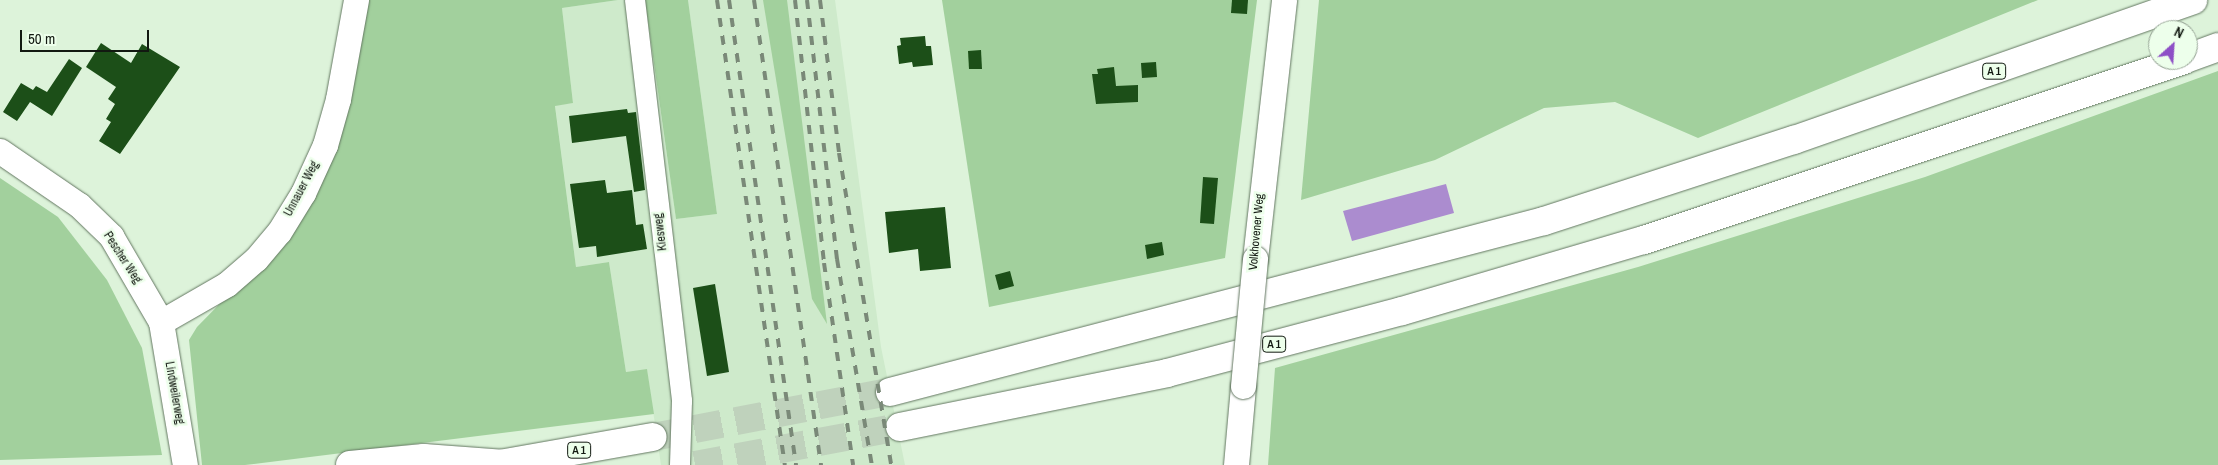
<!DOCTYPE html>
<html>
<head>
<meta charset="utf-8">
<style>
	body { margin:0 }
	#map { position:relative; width:2218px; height:465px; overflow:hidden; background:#ddf3da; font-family:"Archivo Narrow",sans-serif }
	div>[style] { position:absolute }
	.built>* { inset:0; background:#ceeacb }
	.green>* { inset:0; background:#a2d09d }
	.water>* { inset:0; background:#ab8ccf }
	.building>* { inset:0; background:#1c4f18 }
	.motorway-tunnel>* { height:28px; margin-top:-14px; transform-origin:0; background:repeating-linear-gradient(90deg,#bfd2bc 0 28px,transparent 0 42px) }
	.roads { filter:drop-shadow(0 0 1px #637761) drop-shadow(0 0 1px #637761) }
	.minor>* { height:20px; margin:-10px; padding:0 10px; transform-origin:10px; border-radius:10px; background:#fff }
	.tertiary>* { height:25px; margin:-12.5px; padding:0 12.5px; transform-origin:12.5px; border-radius:12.5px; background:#fff }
	.motorway>* { height:28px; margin:-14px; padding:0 14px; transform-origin:14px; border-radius:14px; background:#fff }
	.rail>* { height:4px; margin-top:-2px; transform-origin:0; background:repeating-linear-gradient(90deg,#7a8978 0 9px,transparent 0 18px) }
	.bridges { filter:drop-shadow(0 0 1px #637761) drop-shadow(0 0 1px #637761) }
	.tertiary-bridge>* { height:25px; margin:-12.5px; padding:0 12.5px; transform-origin:12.5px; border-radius:12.5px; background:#fff }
	span { translate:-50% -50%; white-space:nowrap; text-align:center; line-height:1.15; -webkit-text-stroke:5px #edffeb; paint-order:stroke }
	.shield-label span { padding:1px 4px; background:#edffeb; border:1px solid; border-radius:4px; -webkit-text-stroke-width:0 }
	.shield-label { font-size:11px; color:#121911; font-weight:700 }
	.street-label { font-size:12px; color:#121911 }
	.north { position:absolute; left:2148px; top:20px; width:50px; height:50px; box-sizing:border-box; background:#edffeb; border:1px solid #95a394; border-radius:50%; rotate:26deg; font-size:14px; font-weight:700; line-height:20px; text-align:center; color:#121911 }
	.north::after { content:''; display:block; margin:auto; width:18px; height:22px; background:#8e50c6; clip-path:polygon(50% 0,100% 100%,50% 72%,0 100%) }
	.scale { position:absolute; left:20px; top:30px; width:129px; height:22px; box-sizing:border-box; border:2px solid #121911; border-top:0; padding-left:6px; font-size:15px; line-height:18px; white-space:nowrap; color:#121911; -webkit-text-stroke:4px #edffeb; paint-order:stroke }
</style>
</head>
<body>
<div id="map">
	<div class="built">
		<div style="clip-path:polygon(618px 0,645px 0,676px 219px,717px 214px,688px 0,835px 0,881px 347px,905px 465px,661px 465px,647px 370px,626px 372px,609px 262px,576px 267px,555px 105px,573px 103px,562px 8px)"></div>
	</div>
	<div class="green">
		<div style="clip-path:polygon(366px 0,618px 0,562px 8px,573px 103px,555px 106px,576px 267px,609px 262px,626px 372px,647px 369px,654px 414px,245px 465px,202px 465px,189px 340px,197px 327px,284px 238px)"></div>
		<div style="clip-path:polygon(645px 0,688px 0,717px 214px,676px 219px)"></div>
		<div style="clip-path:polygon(763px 0,787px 0,827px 324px,812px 299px)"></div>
		<div style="clip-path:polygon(942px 0,1257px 0,1225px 258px,989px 307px)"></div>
		<div style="clip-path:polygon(1319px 0,2038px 0,1698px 138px,1615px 102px,1544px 108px,1435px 160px,1301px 200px)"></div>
		<div style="clip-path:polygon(2218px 71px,2218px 465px,1268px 465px,1275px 368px,1638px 267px,1925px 177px)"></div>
		<div style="clip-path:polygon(0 178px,58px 217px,107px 280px,142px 348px,162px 455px,0 460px)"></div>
	</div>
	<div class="water">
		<div style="clip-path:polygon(1446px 184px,1454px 213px,1352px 241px,1343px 211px)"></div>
	</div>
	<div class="building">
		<div style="clip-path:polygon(1232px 0,1248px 0,1247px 14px,1231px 13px)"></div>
		<div style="clip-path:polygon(925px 36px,926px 46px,931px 46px,933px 65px,913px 67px,912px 62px,899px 64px,897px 46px,901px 45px,900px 38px)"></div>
		<div style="clip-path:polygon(101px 43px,131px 63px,142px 44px,180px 67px,120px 154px,99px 141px,111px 122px,106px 119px,115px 104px,108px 99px,116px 87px,86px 67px)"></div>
		<div style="clip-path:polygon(981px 50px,982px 69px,969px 69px,968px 51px)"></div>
		<div style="clip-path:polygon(69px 59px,82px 68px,52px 116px,30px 102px,17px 121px,3px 112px,21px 83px,33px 90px,36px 86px,47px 92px)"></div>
		<div style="clip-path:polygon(1156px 62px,1157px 77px,1142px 78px,1141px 63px)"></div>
		<div style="clip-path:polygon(1114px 67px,1116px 86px,1138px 85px,1138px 102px,1096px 104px,1092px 74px,1098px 74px,1097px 69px)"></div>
		<div style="clip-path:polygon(627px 109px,628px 113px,636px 112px,645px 190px,634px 192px,626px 136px,572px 143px,569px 116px)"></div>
		<div style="clip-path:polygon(1203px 177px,1218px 178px,1214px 224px,1200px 223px)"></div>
		<div style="clip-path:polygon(605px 180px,607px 193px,632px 190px,636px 225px,643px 224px,647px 249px,597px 257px,596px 246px,579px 248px,570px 184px)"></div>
		<div style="clip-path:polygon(945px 207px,951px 268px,920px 271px,918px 249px,889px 253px,885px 212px)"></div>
		<div style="clip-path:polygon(1162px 242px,1164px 255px,1147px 259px,1145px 245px)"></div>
		<div style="clip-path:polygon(1010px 271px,1014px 286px,999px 290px,995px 275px)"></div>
		<div style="clip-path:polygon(715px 284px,729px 372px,707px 376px,693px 288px)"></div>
	</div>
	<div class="motorway-tunnel">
		<div style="left:653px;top:437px;width:241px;rotate:-10.8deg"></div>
		<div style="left:695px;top:465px;width:208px;rotate:-10.5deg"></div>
	</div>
	<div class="roads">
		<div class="minor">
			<div style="left:635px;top:0;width:404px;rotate:83.3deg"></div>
			<div style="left:682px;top:401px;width:64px;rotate:91.8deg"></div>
		</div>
		<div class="tertiary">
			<div style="left:0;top:151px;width:96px;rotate:34.4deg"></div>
			<div style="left:79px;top:205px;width:45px;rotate:44.1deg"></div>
			<div style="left:111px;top:236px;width:99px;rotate:59.8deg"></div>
			<div style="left:161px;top:322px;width:145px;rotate:80.5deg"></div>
			<div style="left:1255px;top:259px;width:261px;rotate:-83.6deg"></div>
			<div style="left:161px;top:322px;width:76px;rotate:-29.9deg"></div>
			<div style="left:227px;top:284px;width:38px;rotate:-41deg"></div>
			<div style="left:256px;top:259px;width:35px;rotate:-50deg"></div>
			<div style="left:279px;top:232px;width:46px;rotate:-58.4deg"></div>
			<div style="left:303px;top:193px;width:53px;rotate:-65.4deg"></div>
			<div style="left:325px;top:145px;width:48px;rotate:-74.2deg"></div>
			<div style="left:338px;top:99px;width:101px;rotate:-79.7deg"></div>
			<div style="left:1236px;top:465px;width:79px;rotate:-84.9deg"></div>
		</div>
		<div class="motorway">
			<div style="left:2188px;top:58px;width:32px;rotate:-20deg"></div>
			<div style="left:890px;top:392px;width:676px;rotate:-14.65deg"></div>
			<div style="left:1544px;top:221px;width:263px;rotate:-18deg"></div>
			<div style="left:1794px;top:140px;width:423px;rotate:-19.3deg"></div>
			<div style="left:900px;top:427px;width:272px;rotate:-11.4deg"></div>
			<div style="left:1167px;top:373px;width:243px;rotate:-14.8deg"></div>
			<div style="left:1402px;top:311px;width:252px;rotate:-16.4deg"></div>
			<div style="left:1644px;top:240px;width:569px;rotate:-18.43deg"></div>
			<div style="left:350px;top:465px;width:74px;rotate:-5.4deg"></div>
			<div style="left:424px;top:458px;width:81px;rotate:4.2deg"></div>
			<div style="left:494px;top:465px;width:161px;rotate:-10deg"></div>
		</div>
	</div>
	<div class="rail">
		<div style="left:717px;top:0;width:470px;rotate:81.7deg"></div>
		<div style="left:729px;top:0;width:470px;rotate:81.8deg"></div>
		<div style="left:754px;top:0;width:470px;rotate:81.8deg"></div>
		<div style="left:795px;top:0;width:265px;rotate:83.7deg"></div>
		<div style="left:824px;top:263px;width:204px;rotate:81.8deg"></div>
		<div style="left:807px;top:0;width:261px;rotate:83.4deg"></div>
		<div style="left:837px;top:259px;width:209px;rotate:80.4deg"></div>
		<div style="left:820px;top:0;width:154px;rotate:82.9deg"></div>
		<div style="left:839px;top:153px;width:316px;rotate:80.5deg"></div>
	</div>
	<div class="bridges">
		<div class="tertiary-bridge">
			<div style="left:1243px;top:386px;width:128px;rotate:-84.6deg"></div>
		</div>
	</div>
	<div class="shield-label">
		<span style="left:1994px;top:71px">A 1</span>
		<span style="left:1274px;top:344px">A 1</span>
		<span style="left:579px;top:450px">A 1</span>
	</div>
	<div class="street-label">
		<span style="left:302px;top:189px;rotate:-62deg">Unnauer Weg</span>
		<span style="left:661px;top:232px;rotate:-97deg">Kiesweg</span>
		<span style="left:1257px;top:232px;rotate:-85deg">Volkhovener Weg</span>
		<span style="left:122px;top:258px;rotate:57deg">Pescher Weg</span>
		<span style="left:174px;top:393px;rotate:80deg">Lindweilerweg</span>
	</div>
	<div class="north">N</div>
	<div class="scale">50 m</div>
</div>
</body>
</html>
